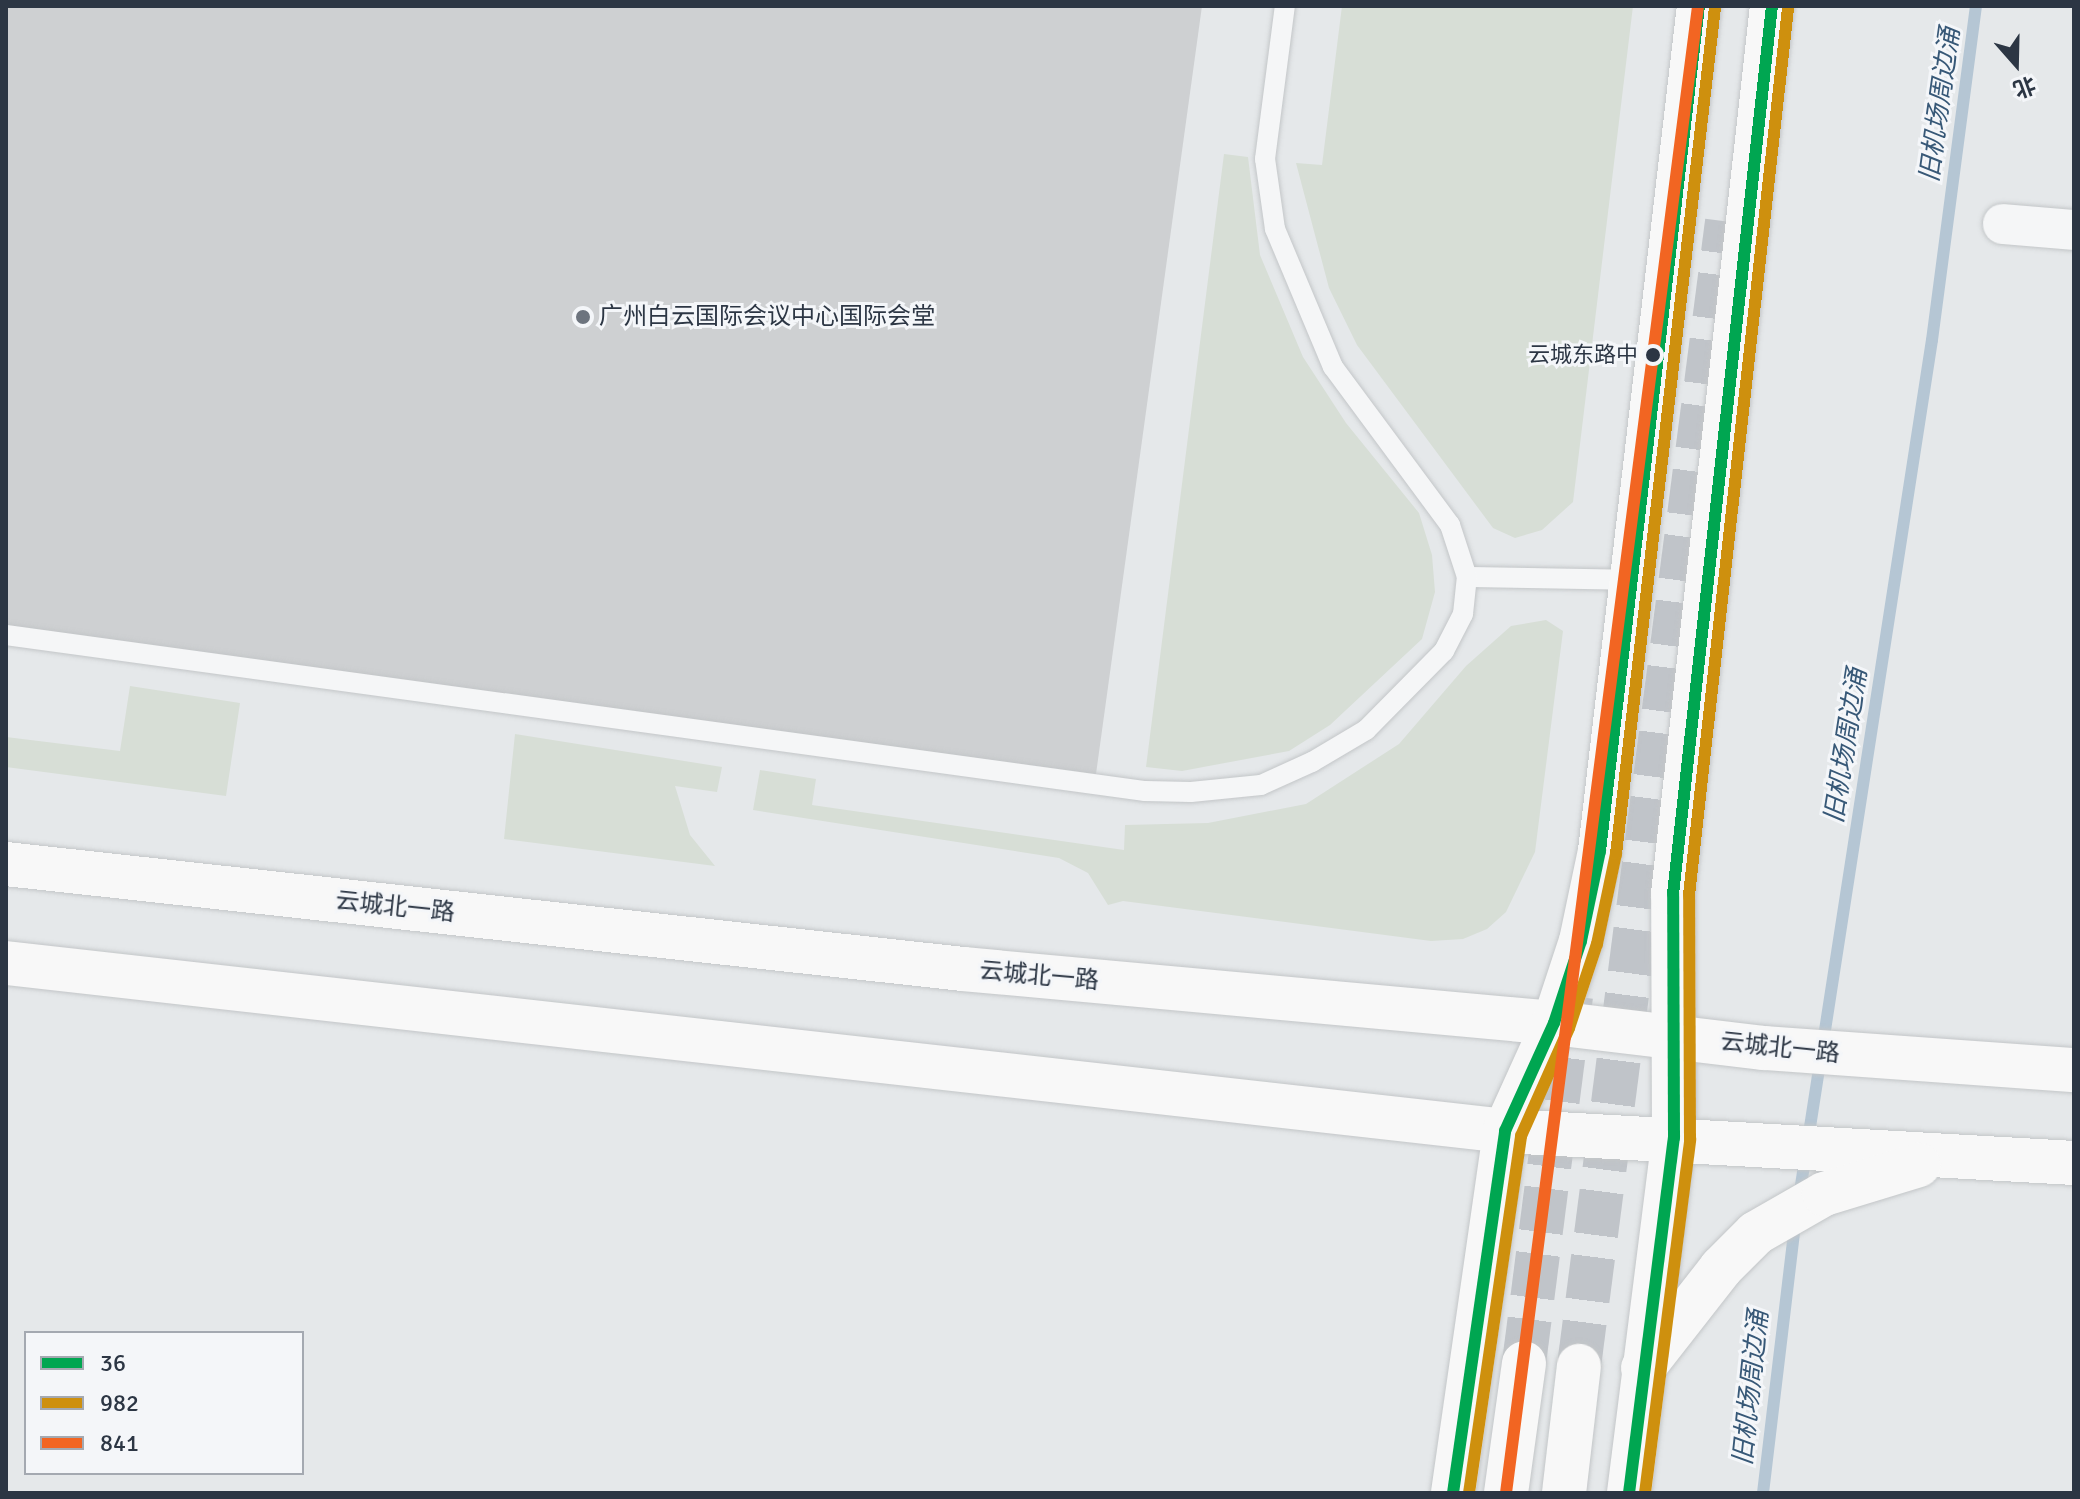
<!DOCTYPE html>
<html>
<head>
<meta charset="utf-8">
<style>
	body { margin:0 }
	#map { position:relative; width:2080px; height:1499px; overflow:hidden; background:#e5e8ea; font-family:Signika,"Noto Sans SC",sans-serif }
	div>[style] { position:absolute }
	.green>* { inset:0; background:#d7ded6 }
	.stream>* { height:12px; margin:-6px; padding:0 6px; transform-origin:6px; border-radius:6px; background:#b5c6d4 }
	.building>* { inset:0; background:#ced0d2 }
	.secondary-tunnel>* { height:44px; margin-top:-22px; transform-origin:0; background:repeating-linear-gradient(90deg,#c0c4c9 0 44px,transparent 0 66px) }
	.roads { filter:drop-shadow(0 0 2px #c3c6c8) drop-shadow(0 0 2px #c3c6c8) }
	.lane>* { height:20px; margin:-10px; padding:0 10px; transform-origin:10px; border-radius:10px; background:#f5f6f7 }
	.street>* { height:40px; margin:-20px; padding:0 20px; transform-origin:20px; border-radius:20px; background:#f5f6f7 }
	.secondary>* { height:44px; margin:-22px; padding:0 22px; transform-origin:22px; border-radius:22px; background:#f8f8f8 }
	.bus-1>* { height:12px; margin:-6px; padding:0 6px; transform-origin:6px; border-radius:6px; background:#00a651 }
	.bus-2>* { height:12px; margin:-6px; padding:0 6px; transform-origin:6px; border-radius:6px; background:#ce900e }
	.bus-3>* { height:12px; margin:-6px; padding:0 6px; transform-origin:6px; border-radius:6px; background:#f26522 }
	.dots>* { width:22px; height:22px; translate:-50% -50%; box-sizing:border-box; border:4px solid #f4f6f9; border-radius:50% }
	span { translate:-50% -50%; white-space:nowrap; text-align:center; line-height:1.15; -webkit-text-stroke:6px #f4f6f9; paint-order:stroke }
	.bus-label { font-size:22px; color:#2c3644 }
	.right { translate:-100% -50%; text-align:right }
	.poi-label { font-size:24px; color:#2c3644 }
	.left { translate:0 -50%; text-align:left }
	.street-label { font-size:24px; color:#2c3644 }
	.water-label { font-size:26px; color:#375877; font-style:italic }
	.frame { position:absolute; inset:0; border:8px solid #2c3644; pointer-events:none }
	.legend { position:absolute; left:24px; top:1331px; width:280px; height:144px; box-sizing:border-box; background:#f4f6f9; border:2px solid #a4a9b1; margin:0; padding:10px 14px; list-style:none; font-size:24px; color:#2c3644 }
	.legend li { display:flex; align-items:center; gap:16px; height:40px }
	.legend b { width:40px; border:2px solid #a4a9b1 }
	.north { position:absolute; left:1976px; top:24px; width:80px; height:80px; -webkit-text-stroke:6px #f4f6f9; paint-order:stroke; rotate:160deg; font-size:22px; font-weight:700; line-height:32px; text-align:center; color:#2c3644 }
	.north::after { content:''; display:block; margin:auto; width:28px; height:36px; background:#2c3644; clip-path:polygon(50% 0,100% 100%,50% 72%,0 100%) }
</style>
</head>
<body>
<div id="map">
	<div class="green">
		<div style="clip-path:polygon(1342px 6px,1633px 6px,1573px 502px,1542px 530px,1515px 538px,1493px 528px,1357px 345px,1329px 288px,1296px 163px,1322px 165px)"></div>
		<div style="clip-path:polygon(1224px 154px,1248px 157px,1260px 255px,1303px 357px,1346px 423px,1419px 513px,1432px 555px,1435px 592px,1422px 639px,1330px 725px,1289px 751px,1182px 771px,1146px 767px)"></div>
		<div style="clip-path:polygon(1546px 620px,1563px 631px,1535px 852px,1506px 912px,1487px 929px,1463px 939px,1431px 941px,1123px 901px,1108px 905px,1088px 873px,1059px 858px,753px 810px,760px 770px,816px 779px,812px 805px,1124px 850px,1125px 825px,1208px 823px,1306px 804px,1399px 744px,1466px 666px,1511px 626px)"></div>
		<div style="clip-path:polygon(130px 686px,240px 703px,226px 796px,6px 767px,6px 737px,120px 751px)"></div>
		<div style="clip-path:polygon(515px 734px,722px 767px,717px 792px,675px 786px,690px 835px,715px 866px,504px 839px)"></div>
	</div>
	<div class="stream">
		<div style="left:1799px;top:1198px;width:868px;rotate:-81.19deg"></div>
		<div style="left:1932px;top:340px;width:337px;rotate:-82.5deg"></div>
		<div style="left:1763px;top:1493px;width:271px;rotate:-83.2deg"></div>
	</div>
	<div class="building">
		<div style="clip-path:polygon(6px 6px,1202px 6px,1096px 774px,6px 628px)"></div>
	</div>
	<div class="secondary-tunnel">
		<div style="left:1524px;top:1363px;width:370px;rotate:-82.7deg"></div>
		<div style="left:1579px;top:1366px;width:1154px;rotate:-82.63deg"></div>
	</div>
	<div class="roads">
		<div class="lane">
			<div style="left:1467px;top:577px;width:164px;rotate:1deg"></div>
			<div style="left:6px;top:635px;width:1150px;rotate:7.8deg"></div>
			<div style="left:1145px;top:791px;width:46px;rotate:1.2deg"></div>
			<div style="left:1191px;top:792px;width:70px;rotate:-5.7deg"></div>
			<div style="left:1261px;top:785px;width:56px;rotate:-24.3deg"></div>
			<div style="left:1312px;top:762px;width:63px;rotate:-30.7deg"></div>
			<div style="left:1366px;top:730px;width:111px;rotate:-45.4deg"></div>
			<div style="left:1444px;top:651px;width:42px;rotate:-62.8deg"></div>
			<div style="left:1463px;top:614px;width:37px;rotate:-84deg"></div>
			<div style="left:1467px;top:577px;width:55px;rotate:-108.1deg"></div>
			<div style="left:1450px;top:525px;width:197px;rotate:-126.5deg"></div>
			<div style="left:1333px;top:367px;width:150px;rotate:-112.8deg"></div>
			<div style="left:1275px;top:229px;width:71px;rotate:-98.1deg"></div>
			<div style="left:1265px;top:159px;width:154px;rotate:-82.6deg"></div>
		</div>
		<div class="street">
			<div style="left:2003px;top:224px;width:71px;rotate:4.8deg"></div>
		</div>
		<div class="secondary">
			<div style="left:6px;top:864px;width:963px;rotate:6.26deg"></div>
			<div style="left:963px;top:969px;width:593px;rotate:5.22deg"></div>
			<div style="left:1554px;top:1023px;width:211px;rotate:6.8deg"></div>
			<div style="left:1764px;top:1048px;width:311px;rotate:4.1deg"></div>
			<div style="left:6px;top:963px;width:1508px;rotate:6.39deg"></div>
			<div style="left:1505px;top:1131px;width:570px;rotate:3.22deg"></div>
			<div style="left:1643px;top:1368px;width:127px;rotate:-52deg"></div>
			<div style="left:1721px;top:1268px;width:49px;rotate:-45deg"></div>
			<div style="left:1756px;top:1233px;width:78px;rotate:-29.8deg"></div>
			<div style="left:1824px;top:1194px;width:99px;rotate:-17deg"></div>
			<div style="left:1453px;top:1493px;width:366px;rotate:-81.8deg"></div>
			<div style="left:1505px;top:1131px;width:119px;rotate:-65.6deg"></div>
			<div style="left:1554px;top:1023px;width:86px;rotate:-71.8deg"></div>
			<div style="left:1581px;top:941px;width:92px;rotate:-78.1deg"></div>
			<div style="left:1600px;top:851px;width:851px;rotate:-83.32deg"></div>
			<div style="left:1506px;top:1493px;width:131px;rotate:-82.1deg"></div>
			<div style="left:1564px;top:1493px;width:128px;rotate:-83.3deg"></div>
			<div style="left:1629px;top:1493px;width:358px;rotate:-82.8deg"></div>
			<div style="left:1674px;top:1138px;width:244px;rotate:-90.2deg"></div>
			<div style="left:1673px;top:894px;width:894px;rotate:-83.64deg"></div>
		</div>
	</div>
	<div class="bus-1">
		<div style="left:1453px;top:1493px;width:366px;rotate:-81.8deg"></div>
		<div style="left:1505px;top:1131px;width:119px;rotate:-65.6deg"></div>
		<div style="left:1554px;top:1023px;width:86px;rotate:-71.8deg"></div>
		<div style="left:1581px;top:941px;width:92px;rotate:-78.1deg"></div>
		<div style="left:1600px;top:851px;width:851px;rotate:-83.32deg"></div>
		<div style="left:1629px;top:1493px;width:358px;rotate:-82.8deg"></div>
		<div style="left:1674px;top:1138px;width:244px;rotate:-90.2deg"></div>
		<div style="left:1673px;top:894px;width:894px;rotate:-83.64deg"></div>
	</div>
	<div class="bus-2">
		<div style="left:1469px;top:1493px;width:361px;rotate:-81.7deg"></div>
		<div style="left:1521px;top:1136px;width:118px;rotate:-66deg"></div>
		<div style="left:1569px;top:1028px;width:89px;rotate:-71.6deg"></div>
		<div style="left:1597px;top:944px;width:92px;rotate:-78.1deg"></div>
		<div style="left:1616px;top:854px;width:852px;rotate:-83.33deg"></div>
		<div style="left:1645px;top:1493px;width:356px;rotate:-82.7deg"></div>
		<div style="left:1690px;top:1140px;width:245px;rotate:-90.2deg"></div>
		<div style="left:1689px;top:895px;width:893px;rotate:-83.63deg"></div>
	</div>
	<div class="bus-3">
		<div style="left:1506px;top:1493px;width:1499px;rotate:-82.64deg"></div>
	</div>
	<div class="dots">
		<div style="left:583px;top:317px;background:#6d747e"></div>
		<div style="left:1653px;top:355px;background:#2c3644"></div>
	</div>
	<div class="bus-label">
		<span class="right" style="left:1638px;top:355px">云城东路中</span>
	</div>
	<div class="poi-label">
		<span class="left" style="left:599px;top:317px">广州白云国际会议中心国际会堂</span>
	</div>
	<div class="street-label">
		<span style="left:395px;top:907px;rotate:6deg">云城北一路</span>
		<span style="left:1039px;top:976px;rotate:5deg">云城北一路</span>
		<span style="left:1780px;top:1048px;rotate:6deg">云城北一路</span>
	</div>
	<div class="water-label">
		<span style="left:1941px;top:105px;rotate:-82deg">旧机场周边涌</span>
		<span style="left:1847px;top:746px;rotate:-81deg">旧机场周边涌</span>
		<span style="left:1752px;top:1388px;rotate:-84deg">旧机场周边涌</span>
	</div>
	<div class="frame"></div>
	<ul class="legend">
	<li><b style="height:10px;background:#00a651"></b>36</li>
	<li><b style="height:10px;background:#ce900e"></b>982</li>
	<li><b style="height:10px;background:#f26522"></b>841</li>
	</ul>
	<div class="north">北</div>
</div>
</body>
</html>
